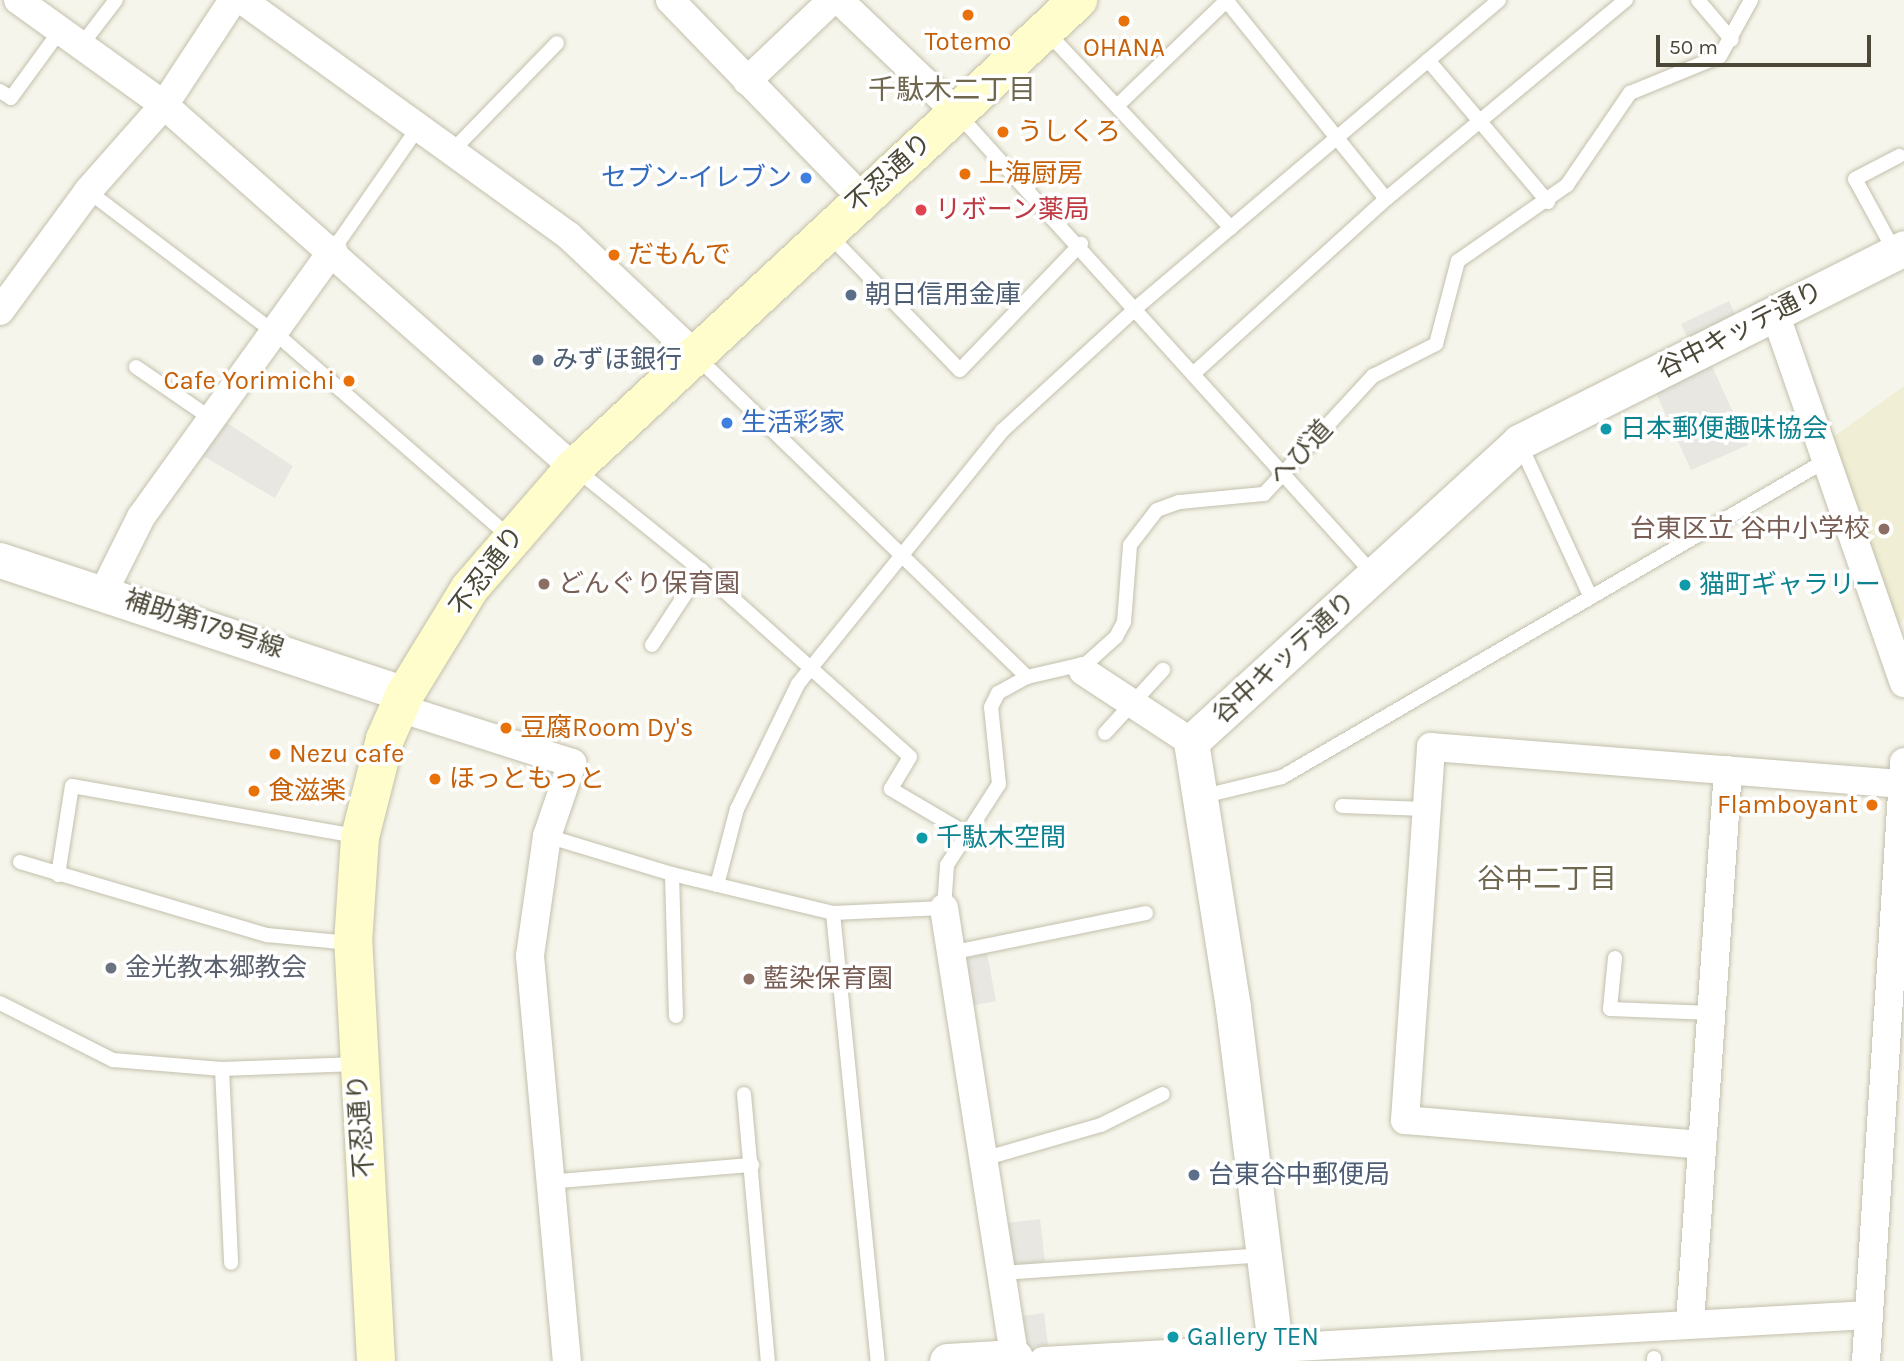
<!DOCTYPE html>
<html>
<head>
<meta charset="utf-8">
<style>
	body { margin:0 }
	#map { position:relative; width:1904px; height:1361px; overflow:hidden; background:#f6f5eb; font-family:Karla,"Noto Sans JP",sans-serif }
	div>[style] { position:absolute }
	.education>* { inset:0; background:#f0eed4 }
	.parking>* { inset:0; background:#e8e7e2 }
	.roads { filter:drop-shadow(0 0 2px #c3c0ac) drop-shadow(0 0 2px #c3c0ac) }
	.service>* { height:14px; margin:-7px; padding:0 7px; transform-origin:7px; border-radius:7px; background:#fff }
	.minor>* { height:28px; margin:-14px; padding:0 14px; transform-origin:14px; border-radius:14px; background:#fff }
	.tertiary>* { height:35px; margin:-17.5px; padding:0 17.5px; transform-origin:17.5px; border-radius:17.5px; background:#fff }
	.secondary>* { height:38px; margin:-19px; padding:0 19px; transform-origin:19px; border-radius:19px; background:#fffdcc }
	.dots>* { width:19px; height:19px; translate:-50% -50%; box-sizing:border-box; border:4px solid #fff; border-radius:50% }
	span { translate:-50% -50%; white-space:nowrap; text-align:center; line-height:1.15; -webkit-text-stroke:7px #fff; paint-order:stroke }
	.food-label { font-size:26px; color:#c56008 }
	.left { translate:0 -50%; text-align:left }
	.right { translate:-100% -50%; text-align:right }
	.street-label { font-size:26px; color:#4c4837 }
	.shop-label { font-size:26px; color:#366cbe }
	.health-label { font-size:26px; color:#be3a42 }
	.service-label { font-size:26px; color:#4e5e75 }
	.culture-label { font-size:26px; color:#0d838f }
	.education-label { font-size:26px; color:#785e54 }
	.worship-label { font-size:26px; color:#5b616d }
	.neighbourhood-label { font-size:28px; color:#6f684e }
	.scale { position:absolute; left:1656px; top:35px; width:215px; height:32px; box-sizing:border-box; border:4px solid #4c4837; border-top:0; padding-left:9px; font-size:21px; line-height:24px; white-space:nowrap; color:#4c4837; -webkit-text-stroke:5px #fff; paint-order:stroke }
</style>
</head>
<body>
<div id="map">
	<div class="education">
		<div style="clip-path:polygon(1904px 386px,1904px 619px,1898px 625px,1832px 438px)"></div>
	</div>
	<div class="parking">
		<div style="clip-path:polygon(1729px 301px,1737px 318px,1689px 341px,1681px 324px)"></div>
		<div style="clip-path:polygon(1711px 364px,1748px 445px,1691px 470px,1654px 389px)"></div>
		<div style="clip-path:polygon(218px 417px,293px 466px,275px 498px,196px 452px)"></div>
		<div style="clip-path:polygon(987px 953px,996px 1001px,971px 1006px,964px 959px)"></div>
		<div style="clip-path:polygon(1040px 1219px,1045px 1262px,1016px 1266px,1010px 1261px,1005px 1223px)"></div>
		<div style="clip-path:polygon(1044px 1313px,1048px 1345px,1028px 1347px,1023px 1316px)"></div>
	</div>
	<div class="roads">
		<div class="service">
			<div style="left:1226px;top:0;width:255px;rotate:51.2deg"></div>
			<div style="left:1698px;top:0;width:52px;rotate:49.6deg"></div>
			<div style="left:1046px;top:31px;width:270px;rotate:46.8deg"></div>
			<div style="left:83px;top:43px;width:54px;rotate:-52.5deg"></div>
			<div style="left:1428px;top:60px;width:186px;rotate:49.8deg"></div>
			<div style="left:0;top:91px;width:13px;rotate:32deg"></div>
			<div style="left:11px;top:98px;width:87px;rotate:-53.9deg"></div>
			<div style="left:1117px;top:106px;width:153px;rotate:-43.9deg"></div>
			<div style="left:957px;top:113px;width:624px;rotate:47.92deg"></div>
			<div style="left:453px;top:150px;width:149px;rotate:-45.8deg"></div>
			<div style="left:88px;top:191px;width:233px;rotate:37.2deg"></div>
			<div style="left:274px;top:332px;width:313px;rotate:41deg"></div>
			<div style="left:829px;top:235px;width:188px;rotate:45.9deg"></div>
			<div style="left:960px;top:370px;width:175px;rotate:-46.2deg"></div>
			<div style="left:333px;top:250px;width:152px;rotate:-55.2deg"></div>
			<div style="left:1895px;top:252px;width:83px;rotate:-118.7deg"></div>
			<div style="left:1855px;top:179px;width:50px;rotate:-27.6deg"></div>
			<div style="left:697px;top:357px;width:460px;rotate:44.1deg"></div>
			<div style="left:136px;top:367px;width:92px;rotate:34.4deg"></div>
			<div style="left:1193px;top:374px;width:261px;rotate:-42.2deg"></div>
			<div style="left:1386px;top:199px;width:312px;rotate:-39.7deg"></div>
			<div style="left:1519px;top:442px;width:170px;rotate:65.2deg"></div>
			<div style="left:577px;top:470px;width:159px;rotate:38.9deg"></div>
			<div style="left:701px;top:570px;width:280px;rotate:41.8deg"></div>
			<div style="left:910px;top:757px;width:37px;rotate:121deg"></div>
			<div style="left:891px;top:789px;width:88px;rotate:30.6deg"></div>
			<div style="left:652px;top:645px;width:90px;rotate:-56.8deg"></div>
			<div style="left:1105px;top:733px;width:86px;rotate:-47.4deg"></div>
			<div style="left:1200px;top:797px;width:84px;rotate:-13.7deg"></div>
			<div style="left:1282px;top:777px;width:634px;rotate:-30.2deg"></div>
			<div style="left:1342px;top:806px;width:84px;rotate:2deg"></div>
			<div style="left:547px;top:836px;width:131px;rotate:16.9deg"></div>
			<div style="left:672px;top:874px;width:166px;rotate:13.6deg"></div>
			<div style="left:833px;top:913px;width:111px;rotate:-2.6deg"></div>
			<div style="left:944px;top:908px;width:43px;rotate:-86deg"></div>
			<div style="left:947px;top:865px;width:96px;rotate:-57.3deg"></div>
			<div style="left:999px;top:784px;width:77px;rotate:-95.9deg"></div>
			<div style="left:991px;top:707px;width:16px;rotate:-63deg"></div>
			<div style="left:998px;top:693px;width:33px;rotate:-29deg"></div>
			<div style="left:1027px;top:677px;width:62px;rotate:-13.1deg"></div>
			<div style="left:1087px;top:663px;width:39px;rotate:-42deg"></div>
			<div style="left:1116px;top:637px;width:17px;rotate:-62deg"></div>
			<div style="left:1124px;top:622px;width:77px;rotate:-85.5deg"></div>
			<div style="left:1130px;top:545px;width:44px;rotate:-52.4deg"></div>
			<div style="left:1157px;top:510px;width:23px;rotate:-20deg"></div>
			<div style="left:1179px;top:502px;width:85px;rotate:-5.4deg"></div>
			<div style="left:1264px;top:494px;width:161px;rotate:-47.3deg"></div>
			<div style="left:1373px;top:376px;width:71px;rotate:-26.9deg"></div>
			<div style="left:1436px;top:344px;width:86px;rotate:-75.2deg"></div>
			<div style="left:1458px;top:261px;width:133px;rotate:-34.9deg"></div>
			<div style="left:1567px;top:185px;width:112px;rotate:-55.6deg"></div>
			<div style="left:1630px;top:93px;width:97px;rotate:-22.3deg"></div>
			<div style="left:1720px;top:56px;width:64px;rotate:-61deg"></div>
			<div style="left:20px;top:862px;width:258px;rotate:16.5deg"></div>
			<div style="left:267px;top:935px;width:83px;rotate:5.5deg"></div>
			<div style="left:672px;top:874px;width:142px;rotate:88.4deg"></div>
			<div style="left:58px;top:875px;width:90px;rotate:-81.1deg"></div>
			<div style="left:72px;top:786px;width:292px;rotate:10deg"></div>
			<div style="left:717px;top:885px;width:79px;rotate:-75.3deg"></div>
			<div style="left:737px;top:809px;width:139px;rotate:-64deg"></div>
			<div style="left:798px;top:684px;width:325px;rotate:-51.1deg"></div>
			<div style="left:1002px;top:431px;width:182px;rotate:-42.5deg"></div>
			<div style="left:1136px;top:308px;width:476px;rotate:-40.3deg"></div>
			<div style="left:833px;top:913px;width:450px;rotate:84.3deg"></div>
			<div style="left:950px;top:953px;width:200px;rotate:-11.5deg"></div>
			<div style="left:1615px;top:958px;width:51px;rotate:95.6deg"></div>
			<div style="left:1610px;top:1009px;width:102px;rotate:2.2deg"></div>
			<div style="left:0;top:1003px;width:127px;rotate:26.8deg"></div>
			<div style="left:113px;top:1060px;width:109px;rotate:4.7deg"></div>
			<div style="left:222px;top:1069px;width:135px;rotate:-2.1deg"></div>
			<div style="left:222px;top:1069px;width:194px;rotate:87.3deg"></div>
			<div style="left:744px;top:1094px;width:268px;rotate:84.9deg"></div>
			<div style="left:983px;top:1159px;width:123px;rotate:-16.1deg"></div>
			<div style="left:1101px;top:1125px;width:69px;rotate:-26.6deg"></div>
			<div style="left:548px;top:1182px;width:205px;rotate:-4.8deg"></div>
			<div style="left:1001px;top:1273px;width:262px;rotate:-3.9deg"></div>
			<div style="left:1654px;top:1358px;width:3px;rotate:90deg"></div>
		</div>
		<div class="minor">
			<div style="left:18px;top:0;width:180px;rotate:35.7deg"></div>
			<div style="left:164px;top:105px;width:548px;rotate:41.52deg"></div>
			<div style="left:242px;top:0;width:403px;rotate:35.8deg"></div>
			<div style="left:569px;top:236px;width:172px;rotate:43.3deg"></div>
			<div style="left:670px;top:0;width:274px;rotate:45.9deg"></div>
			<div style="left:839px;top:0;width:162px;rotate:43.7deg"></div>
			<div style="left:747px;top:81px;width:117px;rotate:-43.6deg"></div>
			<div style="left:0;top:311px;width:149px;rotate:-53.7deg"></div>
			<div style="left:88px;top:191px;width:115px;rotate:-48.5deg"></div>
			<div style="left:164px;top:105px;width:126px;rotate:-56.7deg"></div>
			<div style="left:1775px;top:313px;width:392px;rotate:70.8deg"></div>
			<div style="left:104px;top:591px;width:83px;rotate:-63.4deg"></div>
			<div style="left:141px;top:517px;width:329px;rotate:-54.3deg"></div>
			<div style="left:1083px;top:671px;width:129px;rotate:33.3deg"></div>
			<div style="left:399px;top:708px;width:182px;rotate:17.6deg"></div>
			<div style="left:572px;top:763px;width:77px;rotate:108.9deg"></div>
			<div style="left:547px;top:836px;width:121px;rotate:98.1deg"></div>
			<div style="left:530px;top:956px;width:407px;rotate:84.8deg"></div>
			<div style="left:944px;top:908px;width:459px;rotate:81.1deg"></div>
			<div style="left:1702px;top:1145px;width:298px;rotate:-175.2deg"></div>
			<div style="left:1405px;top:1120px;width:374px;rotate:-86deg"></div>
			<div style="left:1431px;top:747px;width:472px;rotate:4.5deg"></div>
			<div style="left:1690px;top:1323px;width:554px;rotate:-86.07deg"></div>
			<div style="left:1043px;top:1361px;width:827px;rotate:-3.19deg"></div>
			<div style="left:1866px;top:1361px;width:600px;rotate:-86.37deg"></div>
		</div>
		<div class="tertiary">
			<div style="left:0;top:560px;width:427px;rotate:18.3deg"></div>
			<div style="left:947px;top:1361px;width:68px;rotate:-3.4deg"></div>
			<div style="left:1277px;top:1361px;width:357px;rotate:-97.1deg"></div>
			<div style="left:1233px;top:1007px;width:268px;rotate:-99deg"></div>
			<div style="left:1191px;top:742px;width:445px;rotate:-42.4deg"></div>
			<div style="left:1519px;top:442px;width:431px;rotate:-26.7deg"></div>
		</div>
		<div class="secondary">
			<div style="left:376px;top:1361px;width:419px;rotate:-93.1deg"></div>
			<div style="left:353px;top:943px;width:106px;rotate:-86.2deg"></div>
			<div style="left:360px;top:837px;width:101px;rotate:-75.7deg"></div>
			<div style="left:385px;top:739px;width:49px;rotate:-66deg"></div>
			<div style="left:405px;top:694px;width:124px;rotate:-58.5deg"></div>
			<div style="left:470px;top:588px;width:159px;rotate:-49.1deg"></div>
			<div style="left:574px;top:468px;width:688px;rotate:-42.88deg"></div>
		</div>
	</div>
	<div class="dots">
		<div style="left:968px;top:15px;background:#e8710a"></div>
		<div style="left:1124px;top:21px;background:#e8710a"></div>
		<div style="left:1003px;top:132px;background:#e8710a"></div>
		<div style="left:965px;top:174px;background:#e8710a"></div>
		<div style="left:806px;top:178px;background:#3f7fe0"></div>
		<div style="left:921px;top:210px;background:#e0444e"></div>
		<div style="left:614px;top:255px;background:#e8710a"></div>
		<div style="left:851px;top:295px;background:#5c6f8a"></div>
		<div style="left:538px;top:360px;background:#5c6f8a"></div>
		<div style="left:349px;top:381px;background:#e8710a"></div>
		<div style="left:727px;top:423px;background:#3f7fe0"></div>
		<div style="left:1606px;top:429px;background:#0f9aa8"></div>
		<div style="left:1884px;top:529px;background:#8d6e63"></div>
		<div style="left:544px;top:584px;background:#8d6e63"></div>
		<div style="left:1685px;top:585px;background:#0f9aa8"></div>
		<div style="left:506px;top:728px;background:#e8710a"></div>
		<div style="left:275px;top:754px;background:#e8710a"></div>
		<div style="left:435px;top:779px;background:#e8710a"></div>
		<div style="left:254px;top:791px;background:#e8710a"></div>
		<div style="left:1872px;top:805px;background:#e8710a"></div>
		<div style="left:922px;top:838px;background:#0f9aa8"></div>
		<div style="left:111px;top:968px;background:#6b7280"></div>
		<div style="left:749px;top:979px;background:#8d6e63"></div>
		<div style="left:1194px;top:1175px;background:#5c6f8a"></div>
		<div style="left:1173px;top:1337px;background:#0f9aa8"></div>
	</div>
	<div class="food-label">
		<span style="left:968px;top:42px">Totemo</span>
		<span style="left:1124px;top:48px">OHANA</span>
		<span class="left" style="left:1017px;top:132px">うしくろ</span>
		<span class="left" style="left:979px;top:174px">上海厨房</span>
		<span class="left" style="left:628px;top:255px">だもんで</span>
		<span class="right" style="left:335px;top:381px">Cafe Yorimichi</span>
		<span class="left" style="left:520px;top:728px">豆腐Room Dy's</span>
		<span class="left" style="left:289px;top:754px">Nezu cafe</span>
		<span class="left" style="left:449px;top:779px">ほっともっと</span>
		<span class="left" style="left:268px;top:791px">食滋楽</span>
		<span class="right" style="left:1858px;top:805px">Flamboyant</span>
	</div>
	<div class="street-label">
		<span style="left:889px;top:173px;rotate:-42deg">不忍通り</span>
		<span style="left:1740px;top:330px;rotate:-27deg">谷中キッテ通り</span>
		<span style="left:1301px;top:453px;rotate:-47deg">へび道</span>
		<span style="left:487px;top:571px;rotate:-53deg">不忍通り</span>
		<span style="left:204px;top:624px;rotate:18deg">補助第179号線</span>
		<span style="left:1284px;top:658px;rotate:-42deg">谷中キッテ通り</span>
		<span style="left:361px;top:1126px;rotate:-94deg">不忍通り</span>
	</div>
	<div class="shop-label">
		<span class="right" style="left:792px;top:178px">セブン-イレブン</span>
		<span class="left" style="left:741px;top:423px">生活彩家</span>
	</div>
	<div class="health-label">
		<span class="left" style="left:935px;top:210px">リボーン薬局</span>
	</div>
	<div class="service-label">
		<span class="left" style="left:865px;top:295px">朝日信用金庫</span>
		<span class="left" style="left:552px;top:360px">みずほ銀行</span>
		<span class="left" style="left:1208px;top:1175px">台東谷中郵便局</span>
	</div>
	<div class="culture-label">
		<span class="left" style="left:1620px;top:429px">日本郵便趣味協会</span>
		<span class="left" style="left:1699px;top:585px">猫町ギャラリー</span>
		<span class="left" style="left:936px;top:838px">千駄木空間</span>
		<span class="left" style="left:1187px;top:1337px">Gallery TEN</span>
	</div>
	<div class="education-label">
		<span class="right" style="left:1870px;top:529px">台東区立 谷中小学校</span>
		<span class="left" style="left:558px;top:584px">どんぐり保育園</span>
		<span class="left" style="left:763px;top:979px">藍染保育園</span>
	</div>
	<div class="worship-label">
		<span class="left" style="left:125px;top:968px">金光教本郷教会</span>
	</div>
	<div class="neighbourhood-label">
		<span style="left:952px;top:90px">千駄木二丁目</span>
		<span style="left:1547px;top:879px">谷中二丁目</span>
	</div>
	<div class="scale">50 m</div>
</div>
</body>
</html>
